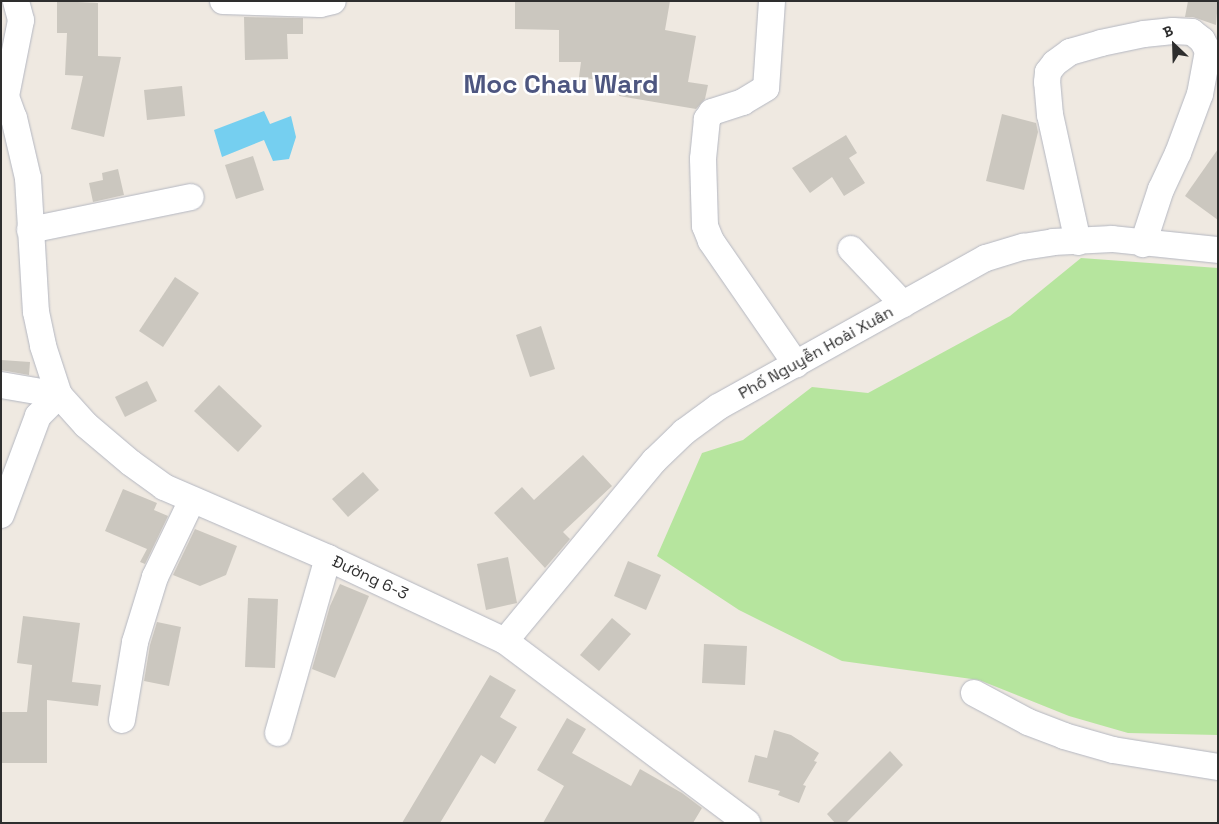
<!DOCTYPE html>
<html>
<head>
<meta charset="utf-8">
<style>
	body { margin:0 }
	#map { position:relative; width:1219px; height:824px; overflow:hidden; background:#efe9e1; font-family:"Space Grotesk",sans-serif }
	div>[style] { position:absolute }
	.green>* { inset:0; background:#b6e59e }
	.water>* { inset:0; background:#75cff0 }
	.building>* { inset:0; background:#cbc7bf }
	.roads { filter:drop-shadow(0 0 1px #b4b7c1) drop-shadow(0 0 1px #b4b7c1) }
	.minor>* { height:26px; margin:-13px; padding:0 13px; transform-origin:13px; border-radius:13px; background:#fff }
	span { translate:-50% -50%; white-space:nowrap; text-align:center; line-height:1.15; -webkit-text-stroke:5px #fff; paint-order:stroke }
	.street-label { font-size:16px; color:#2e2e2e }
	.town-label { font-size:26px; color:#4d5680; font-weight:700 }
	.frame { position:absolute; inset:0; border:2px solid #2e2e2e; pointer-events:none }
	.north { position:absolute; left:1149px; top:20px; width:50px; height:50px; -webkit-text-stroke:4px #fff; paint-order:stroke; rotate:336deg; font-size:14px; font-weight:700; line-height:20px; text-align:center; color:#2e2e2e }
	.north::after { content:''; display:block; margin:auto; width:18px; height:22px; background:#2e2e2e; clip-path:polygon(50% 0,100% 100%,50% 72%,0 100%) }
</style>
</head>
<body>
<div id="map">
	<div class="green">
		<div style="clip-path:polygon(1081px 258px,1218px 268px,1218px 735px,1128px 733px,1069px 716px,979px 680px,842px 661px,739px 610px,657px 556px,702px 453px,743px 440px,812px 387px,868px 393px,1010px 316px)"></div>
	</div>
	<div class="water">
		<div style="clip-path:polygon(264px 111px,270px 124px,291px 116px,296px 137px,289px 159px,273px 161px,264px 140px,222px 157px,214px 130px)"></div>
	</div>
	<div class="building">
		<div style="clip-path:polygon(57px 1px,98px 3px,98px 56px,121px 57px,104px 137px,71px 129px,83px 76px,65px 75px,67px 33px,57px 33px)"></div>
		<div style="clip-path:polygon(515px 1px,670px 1px,665px 30px,696px 36px,688px 82px,708px 85px,705px 99px,696px 109px,619px 96px,621px 84px,579px 77px,581px 62px,559px 62px,559px 30px,515px 29px)"></div>
		<div style="clip-path:polygon(1188px 1px,1218px 1px,1216px 25px,1193px 17px,1185px 17px)"></div>
		<div style="clip-path:polygon(244px 17px,303px 18px,303px 34px,287px 34px,288px 59px,245px 60px)"></div>
		<div style="clip-path:polygon(182px 86px,185px 116px,147px 120px,144px 90px)"></div>
		<div style="clip-path:polygon(1002px 114px,1036px 123px,1038px 132px,1024px 190px,986px 181px)"></div>
		<div style="clip-path:polygon(846px 135px,857px 153px,849px 158px,865px 183px,844px 196px,832px 177px,810px 193px,792px 168px)"></div>
		<div style="clip-path:polygon(1218px 149px,1218px 220px,1185px 196px)"></div>
		<div style="clip-path:polygon(253px 156px,264px 190px,236px 199px,225px 165px)"></div>
		<div style="clip-path:polygon(118px 169px,124px 195px,93px 202px,89px 183px,103px 180px,102px 173px)"></div>
		<div style="clip-path:polygon(175px 277px,199px 293px,163px 347px,139px 331px)"></div>
		<div style="clip-path:polygon(541px 326px,555px 369px,530px 377px,516px 335px)"></div>
		<div style="clip-path:polygon(1px 360px,30px 362px,29px 375px,1px 370px)"></div>
		<div style="clip-path:polygon(147px 381px,157px 401px,125px 417px,115px 397px)"></div>
		<div style="clip-path:polygon(219px 385px,262px 426px,238px 452px,194px 411px)"></div>
		<div style="clip-path:polygon(583px 455px,612px 486px,563px 532px,570px 539px,545px 568px,494px 513px,522px 487px,534px 500px)"></div>
		<div style="clip-path:polygon(363px 472px,379px 490px,348px 517px,332px 499px)"></div>
		<div style="clip-path:polygon(123px 489px,157px 503px,154px 510px,168px 516px,145px 564px,140px 562px,147px 549px,105px 531px)"></div>
		<div style="clip-path:polygon(195px 529px,237px 546px,226px 575px,200px 586px,173px 575px)"></div>
		<div style="clip-path:polygon(508px 557px,517px 603px,486px 610px,477px 564px)"></div>
		<div style="clip-path:polygon(628px 561px,661px 575px,646px 610px,614px 596px)"></div>
		<div style="clip-path:polygon(340px 584px,369px 596px,335px 678px,312px 669px,330px 606px)"></div>
		<div style="clip-path:polygon(248px 598px,278px 599px,275px 668px,245px 667px)"></div>
		<div style="clip-path:polygon(23px 616px,80px 623px,72px 682px,101px 685px,98px 706px,47px 700px,47px 763px,2px 763px,2px 712px,27px 712px,32px 665px,17px 663px)"></div>
		<div style="clip-path:polygon(612px 618px,631px 634px,599px 671px,580px 655px)"></div>
		<div style="clip-path:polygon(157px 622px,181px 627px,169px 686px,144px 681px,150px 645px)"></div>
		<div style="clip-path:polygon(704px 644px,747px 646px,745px 685px,702px 683px)"></div>
		<div style="clip-path:polygon(490px 675px,516px 690px,500px 717px,517px 727px,495px 764px,481px 755px,440px 823px,402px 823px)"></div>
		<div style="clip-path:polygon(567px 718px,586px 729px,572px 753px,631px 786px,640px 769px,682px 793px,702px 808px,693px 823px,543px 823px,564px 786px,537px 770px)"></div>
		<div style="clip-path:polygon(774px 730px,791px 735px,819px 753px,814px 761px,817px 762px,803px 785px,806px 786px,799px 803px,778px 795px,780px 791px,748px 782px,755px 755px,767px 758px)"></div>
		<div style="clip-path:polygon(890px 751px,903px 765px,846px 823px,835px 823px,827px 814px)"></div>
	</div>
	<div class="roads">
		<div class="minor">
			<div style="left:223px;top:1px;width:97px;rotate:1.8deg"></div>
			<div style="left:320px;top:4px;width:13px;rotate:-13deg"></div>
			<div style="left:772px;top:1px;width:87px;rotate:93.9deg"></div>
			<div style="left:766px;top:88px;width:27px;rotate:149deg"></div>
			<div style="left:743px;top:102px;width:33px;rotate:162deg"></div>
			<div style="left:712px;top:112px;width:9px;rotate:126deg"></div>
			<div style="left:707px;top:119px;width:40px;rotate:95.7deg"></div>
			<div style="left:703px;top:159px;width:67px;rotate:88.3deg"></div>
			<div style="left:705px;top:226px;width:16px;rotate:68deg"></div>
			<div style="left:711px;top:241px;width:150px;rotate:55.4deg"></div>
			<div style="left:1px;top:83px;width:37px;rotate:70deg"></div>
			<div style="left:14px;top:118px;width:62px;rotate:76.9deg"></div>
			<div style="left:28px;top:178px;width:134px;rotate:86.6deg"></div>
			<div style="left:36px;top:312px;width:35px;rotate:78deg"></div>
			<div style="left:43px;top:346px;width:52px;rotate:71.9deg"></div>
			<div style="left:59px;top:395px;width:40px;rotate:48deg"></div>
			<div style="left:86px;top:425px;width:59px;rotate:40.2deg"></div>
			<div style="left:131px;top:463px;width:41px;rotate:36deg"></div>
			<div style="left:164px;top:487px;width:179px;rotate:23.4deg"></div>
			<div style="left:328px;top:558px;width:195px;rotate:25.1deg"></div>
			<div style="left:505px;top:641px;width:303px;rotate:36.9deg"></div>
			<div style="left:6px;top:96px;width:77px;rotate:-78.8deg"></div>
			<div style="left:21px;top:20px;width:20px;rotate:-105deg"></div>
			<div style="left:30px;top:230px;width:164px;rotate:-11.6deg"></div>
			<div style="left:1078px;top:242px;width:130px;rotate:-102.4deg"></div>
			<div style="left:1050px;top:115px;width:33px;rotate:-95deg"></div>
			<div style="left:1047px;top:82px;width:10px;rotate:-84deg"></div>
			<div style="left:1048px;top:72px;width:11px;rotate:-52deg"></div>
			<div style="left:1055px;top:63px;width:19px;rotate:-36deg"></div>
			<div style="left:1070px;top:52px;width:32px;rotate:-16deg"></div>
			<div style="left:1101px;top:43px;width:44px;rotate:-11.8deg"></div>
			<div style="left:1144px;top:34px;width:29px;rotate:-6deg"></div>
			<div style="left:1173px;top:31px;width:19px;rotate:3deg"></div>
			<div style="left:1192px;top:32px;width:13px;rotate:39deg"></div>
			<div style="left:1202px;top:40px;width:13px;rotate:61deg"></div>
			<div style="left:1208px;top:51px;width:44px;rotate:100.5deg"></div>
			<div style="left:1200px;top:94px;width:63px;rotate:110.4deg"></div>
			<div style="left:1178px;top:153px;width:40px;rotate:115deg"></div>
			<div style="left:1161px;top:189px;width:58px;rotate:108.1deg"></div>
			<div style="left:851px;top:249px;width:76px;rotate:46.6deg"></div>
			<div style="left:1px;top:385px;width:59px;rotate:9.8deg"></div>
			<div style="left:1px;top:515px;width:106px;rotate:-69.5deg"></div>
			<div style="left:38px;top:416px;width:30px;rotate:-45deg"></div>
			<div style="left:505px;top:641px;width:234px;rotate:-50.4deg"></div>
			<div style="left:654px;top:461px;width:42px;rotate:-44deg"></div>
			<div style="left:684px;top:432px;width:42px;rotate:-36.3deg"></div>
			<div style="left:718px;top:407px;width:307px;rotate:-29.1deg"></div>
			<div style="left:986px;top:258px;width:39px;rotate:-17deg"></div>
			<div style="left:1023px;top:247px;width:30px;rotate:-9deg"></div>
			<div style="left:1053px;top:242px;width:59px;rotate:-2.9deg"></div>
			<div style="left:1112px;top:239px;width:107px;rotate:5.9deg"></div>
			<div style="left:974px;top:693px;width:61px;rotate:28.2deg"></div>
			<div style="left:1028px;top:722px;width:39px;rotate:21deg"></div>
			<div style="left:1064px;top:736px;width:51px;rotate:15.9deg"></div>
			<div style="left:1113px;top:750px;width:106px;rotate:9.2deg"></div>
			<div style="left:122px;top:720px;width:79px;rotate:-80.5deg"></div>
			<div style="left:135px;top:642px;width:68px;rotate:-72.9deg"></div>
			<div style="left:155px;top:577px;width:85px;rotate:-64.3deg"></div>
			<div style="left:278px;top:733px;width:182px;rotate:-74.1deg"></div>
		</div>
	</div>
	<div class="street-label">
		<span style="left:816px;top:353px;rotate:-29deg">Phố Nguyễn Hoài Xuân</span>
		<span style="left:370px;top:578px;rotate:25deg">Đường 6-3</span>
	</div>
	<div class="town-label">
		<span style="left:561px;top:85px">Moc Chau Ward</span>
	</div>
	<div class="frame"></div>
	<div class="north">B</div>
</div>
</body>
</html>
